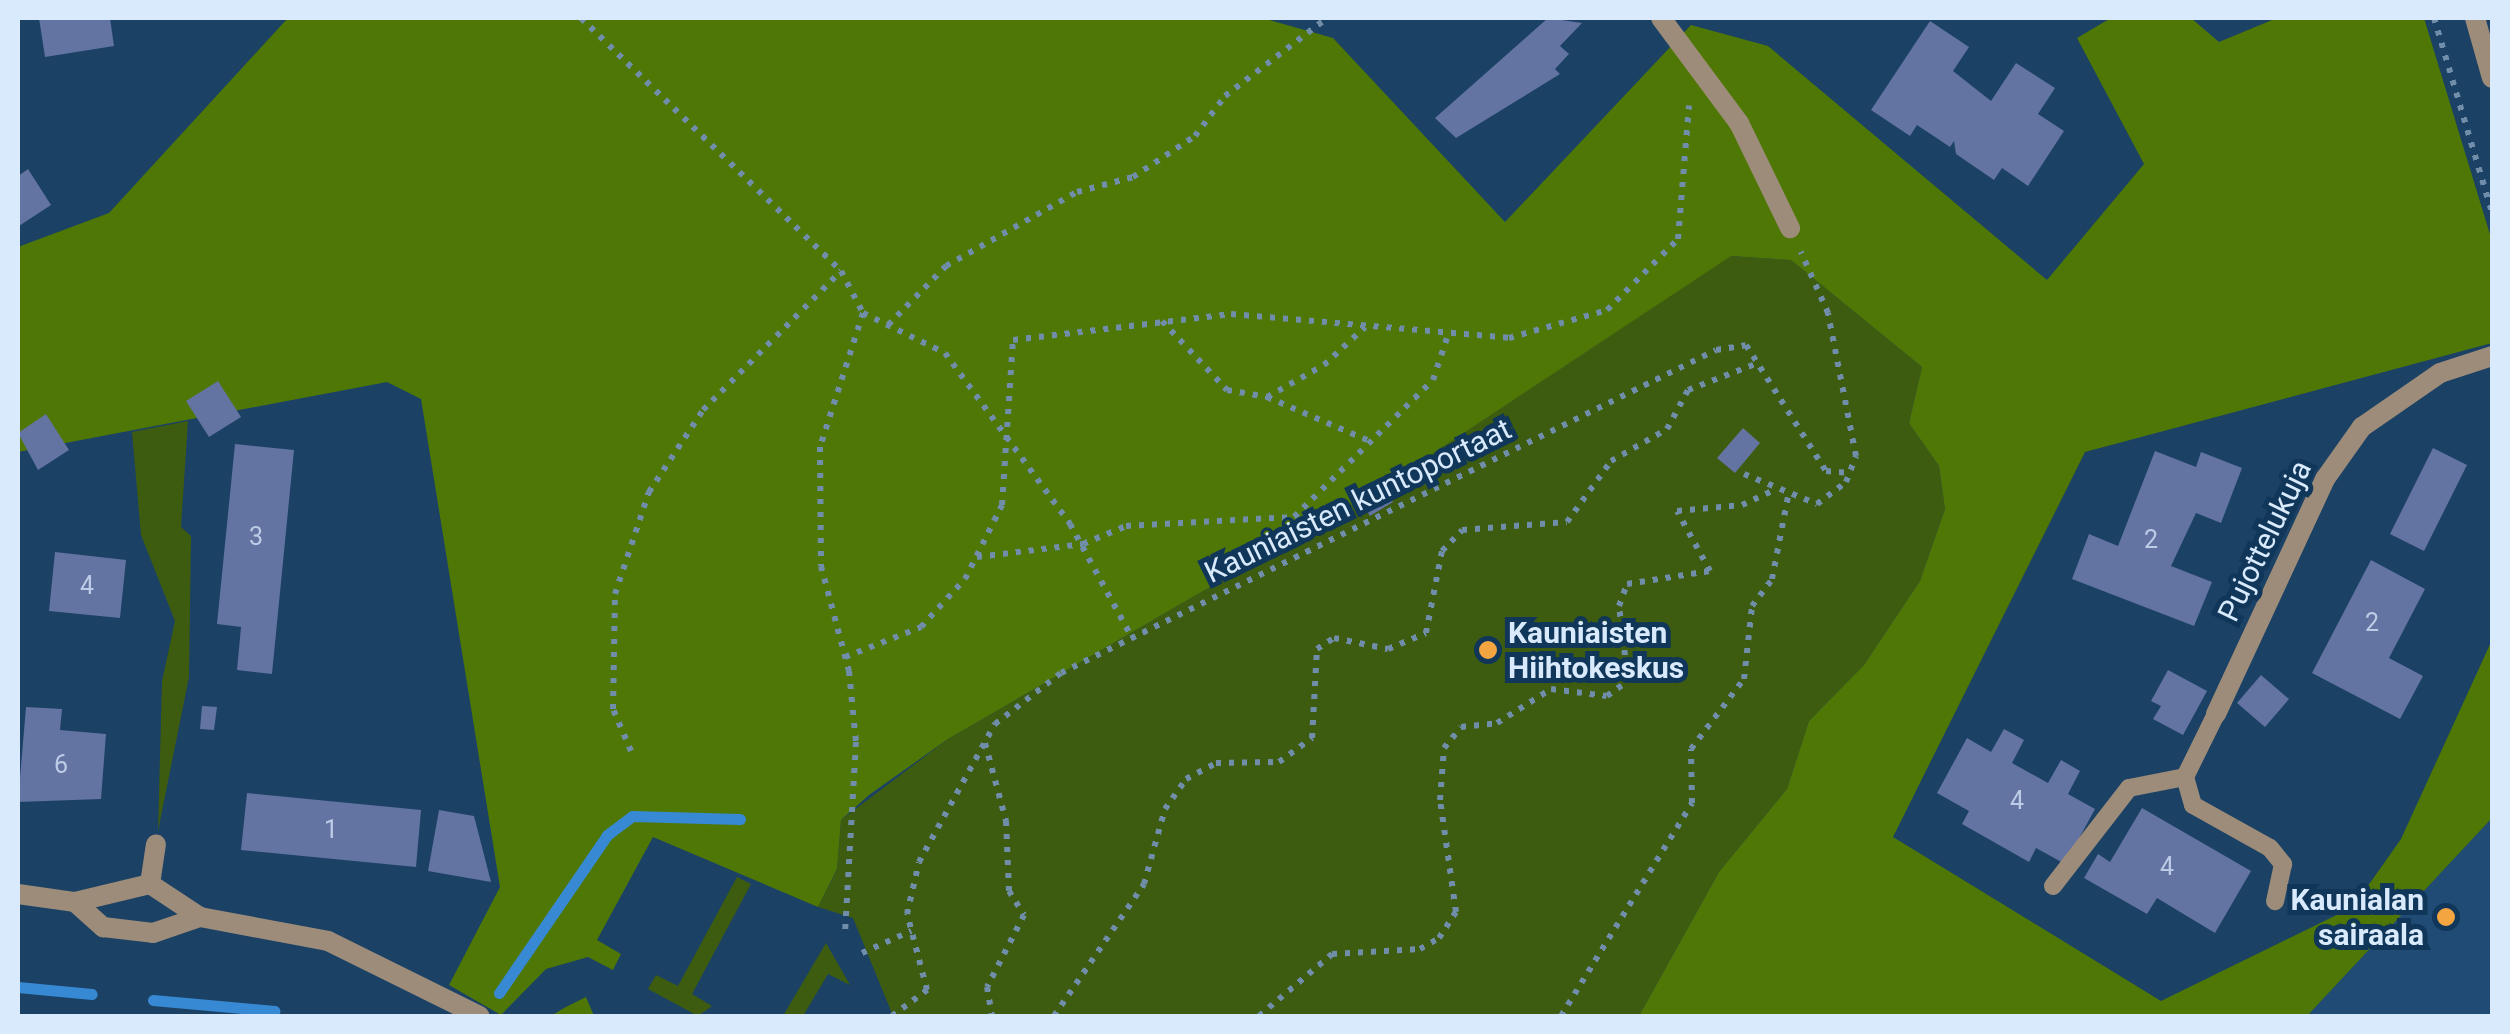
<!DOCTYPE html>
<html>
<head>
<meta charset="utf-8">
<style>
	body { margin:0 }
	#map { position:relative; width:2510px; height:1034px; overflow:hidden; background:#1b4165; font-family:Roboto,sans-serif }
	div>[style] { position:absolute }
	.built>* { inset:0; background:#1f4b75 }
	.green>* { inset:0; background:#3e5c0f }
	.forest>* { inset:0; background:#4f7705 }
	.stream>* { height:11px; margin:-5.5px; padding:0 5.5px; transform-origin:5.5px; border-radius:5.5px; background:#3889d3 }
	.building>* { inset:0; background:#6373a2 }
	.path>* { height:6px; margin-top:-3px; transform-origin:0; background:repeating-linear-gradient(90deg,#708da9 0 5px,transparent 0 13px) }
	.lane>* { height:18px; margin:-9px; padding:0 9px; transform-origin:9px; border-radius:9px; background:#9d8c79 }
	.street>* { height:20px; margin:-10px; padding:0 10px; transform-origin:10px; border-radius:10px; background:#9d8c79 }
	.dots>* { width:28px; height:28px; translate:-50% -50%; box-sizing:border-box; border:5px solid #103659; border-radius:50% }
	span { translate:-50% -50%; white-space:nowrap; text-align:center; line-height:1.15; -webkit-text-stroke:10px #103659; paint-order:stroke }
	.number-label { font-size:25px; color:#bccce6 }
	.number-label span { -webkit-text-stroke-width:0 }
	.street-label { font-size:30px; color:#d9eafc }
	.poi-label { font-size:30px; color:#d9eafc; font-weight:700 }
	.left { translate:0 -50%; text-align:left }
	.right { translate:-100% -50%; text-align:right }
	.frame { position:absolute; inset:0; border:20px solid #d9eafc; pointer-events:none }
</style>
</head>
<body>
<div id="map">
	<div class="built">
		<div style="clip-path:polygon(2492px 818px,2492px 1016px,2307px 1016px)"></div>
	</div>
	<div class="green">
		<div style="clip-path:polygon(1730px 256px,1791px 260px,1922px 367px,1909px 423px,1939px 466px,1945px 509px,1920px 581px,1864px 665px,1809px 721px,1787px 789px,1719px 872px,1639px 1016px,893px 1016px,853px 918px,818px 907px,837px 870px,841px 820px,948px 739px,1379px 489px)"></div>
		<div style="clip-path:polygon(188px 421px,181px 527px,191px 536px,189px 677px,158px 831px,162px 681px,175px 621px,141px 535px,132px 432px)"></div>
		<div style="clip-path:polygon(737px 877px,751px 884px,692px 994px,712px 1006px,698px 1016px,648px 989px,656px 975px,678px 986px)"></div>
		<div style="clip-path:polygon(826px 943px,850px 985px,828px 974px,803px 1016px,783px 1016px)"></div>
	</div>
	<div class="forest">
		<div style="clip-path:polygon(288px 18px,1262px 18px,1333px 38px,1505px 222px,1691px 25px,1768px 46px,2047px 280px,2144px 164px,2077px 38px,2111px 18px,2191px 18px,2219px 42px,2277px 18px,2424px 18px,2492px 241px,2492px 343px,2085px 452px,1893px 837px,2161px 1001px,2353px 907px,2401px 839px,2492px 640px,2492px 818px,2307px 1016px,1639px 1016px,1719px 872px,1787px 789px,1809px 721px,1864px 665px,1920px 581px,1945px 509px,1939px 466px,1909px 423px,1922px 367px,1791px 260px,1731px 256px,1379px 489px,948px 739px,869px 795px,841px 820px,837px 869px,818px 907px,653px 837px,597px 940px,621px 954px,613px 970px,588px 957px,546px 969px,501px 1015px,449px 985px,500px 887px,421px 399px,387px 382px,18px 452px,18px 247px,109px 213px)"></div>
		<div style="clip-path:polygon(586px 997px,594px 1016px,551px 1016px,564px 1008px)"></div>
	</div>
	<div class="stream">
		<div style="left:18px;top:987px;width:74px;rotate:5.4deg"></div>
		<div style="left:499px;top:993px;width:191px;rotate:-55.6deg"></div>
		<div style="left:607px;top:835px;width:31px;rotate:-37deg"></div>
		<div style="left:632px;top:816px;width:108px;rotate:1.6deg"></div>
		<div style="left:153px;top:1000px;width:122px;rotate:5.2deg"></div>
	</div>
	<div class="building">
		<div style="clip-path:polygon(39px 18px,110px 18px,114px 46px,45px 57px)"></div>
		<div style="clip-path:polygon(1548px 18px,1582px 23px,1560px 46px,1569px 54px,1555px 69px,1560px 74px,1456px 138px,1435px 118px)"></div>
		<div style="clip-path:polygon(1930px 21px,1969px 47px,1953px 71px,1991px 101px,2016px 63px,2055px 88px,2038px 114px,2064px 131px,2028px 186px,2002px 168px,1994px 180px,1956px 154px,1954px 141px,1950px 147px,1917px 125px,1910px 136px,1871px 110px)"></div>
		<div style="clip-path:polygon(28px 169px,51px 205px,19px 226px,18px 176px)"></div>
		<div style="clip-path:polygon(218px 381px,241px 417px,209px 437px,186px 401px)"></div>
		<div style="clip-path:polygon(46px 414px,69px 450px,38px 470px,18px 433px)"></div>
		<div style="clip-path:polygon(1743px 428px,1760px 443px,1735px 473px,1717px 458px)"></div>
		<div style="clip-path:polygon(235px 444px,294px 450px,272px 674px,237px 670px,241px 627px,217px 624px)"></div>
		<div style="clip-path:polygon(2433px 448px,2467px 465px,2424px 551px,2390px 534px)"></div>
		<div style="clip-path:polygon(2155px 451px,2196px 467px,2201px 452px,2242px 468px,2221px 523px,2196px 513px,2171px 566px,2212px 582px,2194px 626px,2072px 579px,2089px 534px,2118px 546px)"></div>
		<div style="clip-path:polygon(1386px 490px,1393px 502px,1370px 516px,1363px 504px)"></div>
		<div style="clip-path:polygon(55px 552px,126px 560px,120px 618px,49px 611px)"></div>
		<div style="clip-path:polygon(2371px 560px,2425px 589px,2389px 658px,2423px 676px,2400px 719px,2312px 673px)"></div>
		<div style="clip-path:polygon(2168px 670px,2207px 691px,2183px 735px,2153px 719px,2161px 706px,2151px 701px)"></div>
		<div style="clip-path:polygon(2261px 675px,2289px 699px,2265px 727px,2237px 703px)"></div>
		<div style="clip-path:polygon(202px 706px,217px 707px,214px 730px,200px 729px)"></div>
		<div style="clip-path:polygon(26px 707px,62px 709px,60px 730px,106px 734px,101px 799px,18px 802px)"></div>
		<div style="clip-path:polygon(2004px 729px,2024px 740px,2012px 763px,2048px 783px,2061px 760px,2080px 771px,2068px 794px,2095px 809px,2065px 864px,2036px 848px,2029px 862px,1962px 824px,1969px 811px,1937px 793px,1967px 738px,1991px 752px)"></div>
		<div style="clip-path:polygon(247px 793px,421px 810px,416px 867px,241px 850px)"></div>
		<div style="clip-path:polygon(2142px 808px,2251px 871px,2215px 933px,2157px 898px,2147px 914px,2084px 878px,2098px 854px,2110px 862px)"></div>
		<div style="clip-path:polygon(439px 810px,474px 816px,491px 882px,428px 871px)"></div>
	</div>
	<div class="path">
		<div style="left:581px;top:18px;width:363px;rotate:44.2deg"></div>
		<div style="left:841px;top:271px;width:47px;rotate:62.4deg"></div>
		<div style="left:863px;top:313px;width:141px;rotate:107.8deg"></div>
		<div style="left:820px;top:447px;width:119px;rotate:89.5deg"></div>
		<div style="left:821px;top:566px;width:109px;rotate:75.1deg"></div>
		<div style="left:849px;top:671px;width:71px;rotate:84.4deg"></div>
		<div style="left:856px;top:742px;width:189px;rotate:93.3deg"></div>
		<div style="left:2434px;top:18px;width:202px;rotate:73.4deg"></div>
		<div style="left:863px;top:313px;width:91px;rotate:26deg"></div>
		<div style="left:945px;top:353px;width:212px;rotate:53.8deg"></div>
		<div style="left:1070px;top:524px;width:125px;rotate:61.4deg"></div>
		<div style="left:1162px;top:321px;width:95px;rotate:46.7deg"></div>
		<div style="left:1227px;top:390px;width:41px;rotate:9.9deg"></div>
		<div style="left:1267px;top:397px;width:65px;rotate:-29.3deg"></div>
		<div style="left:1324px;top:365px;width:56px;rotate:-42.8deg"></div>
		<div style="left:888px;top:325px;width:83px;rotate:-45.5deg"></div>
		<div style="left:946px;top:266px;width:150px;rotate:-29.5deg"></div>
		<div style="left:1077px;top:192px;width:58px;rotate:-15deg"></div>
		<div style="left:1133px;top:177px;width:74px;rotate:-33.5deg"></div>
		<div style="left:1195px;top:136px;width:50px;rotate:-53.1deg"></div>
		<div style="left:1225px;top:96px;width:128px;rotate:-37.4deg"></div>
		<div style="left:1267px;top:397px;width:109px;rotate:23.3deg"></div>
		<div style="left:1744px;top:474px;width:79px;rotate:22.3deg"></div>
		<div style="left:1817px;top:504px;width:36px;rotate:-37deg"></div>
		<div style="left:1846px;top:482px;width:28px;rotate:-69deg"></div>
		<div style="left:1856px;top:456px;width:146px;rotate:-101.1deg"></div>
		<div style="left:1828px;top:313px;width:67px;rotate:-113.9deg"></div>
		<div style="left:977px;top:557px;width:107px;rotate:-7deg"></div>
		<div style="left:1083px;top:544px;width:47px;rotate:-22.7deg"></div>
		<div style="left:1126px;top:526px;width:168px;rotate:-3.1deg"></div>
		<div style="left:1294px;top:517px;width:195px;rotate:-44.6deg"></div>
		<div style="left:1433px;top:380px;width:44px;rotate:-71.6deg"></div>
		<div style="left:845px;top:657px;width:82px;rotate:-21.5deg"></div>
		<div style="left:921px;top:627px;width:65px;rotate:-47.5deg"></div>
		<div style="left:965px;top:579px;width:83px;rotate:-63.4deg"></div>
		<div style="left:1002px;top:505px;width:165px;rotate:-86.2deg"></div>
		<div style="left:1013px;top:340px;width:220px;rotate:-6.8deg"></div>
		<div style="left:1231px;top:314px;width:279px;rotate:4.9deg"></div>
		<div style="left:1509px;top:338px;width:102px;rotate:-15.9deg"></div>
		<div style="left:1607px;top:310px;width:100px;rotate:-45deg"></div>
		<div style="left:1678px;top:239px;width:134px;rotate:-85.3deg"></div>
		<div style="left:985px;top:743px;width:81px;rotate:74.9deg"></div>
		<div style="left:1006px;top:821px;width:70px;rotate:87.5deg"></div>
		<div style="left:1009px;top:891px;width:28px;rotate:58deg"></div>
		<div style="left:1024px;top:915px;width:81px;rotate:117.2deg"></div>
		<div style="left:987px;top:987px;width:29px;rotate:80deg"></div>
		<div style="left:631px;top:751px;width:46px;rotate:-113.2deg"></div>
		<div style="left:613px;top:709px;width:115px;rotate:-89deg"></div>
		<div style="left:615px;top:594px;width:108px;rotate:-71.6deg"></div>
		<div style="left:649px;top:492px;width:98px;rotate:-56.6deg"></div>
		<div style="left:703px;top:410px;width:196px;rotate:-45.2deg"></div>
		<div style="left:862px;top:953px;width:54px;rotate:-24.2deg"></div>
		<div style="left:892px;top:1016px;width:44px;rotate:-36.6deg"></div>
		<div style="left:927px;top:990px;width:79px;rotate:-104.7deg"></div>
		<div style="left:907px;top:914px;width:53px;rotate:-77deg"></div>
		<div style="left:919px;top:862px;width:158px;rotate:-61.2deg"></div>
		<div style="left:995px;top:724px;width:83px;rotate:-37.7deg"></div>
		<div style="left:1061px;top:673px;width:730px;rotate:-26.25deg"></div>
		<div style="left:1716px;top:350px;width:30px;rotate:-9deg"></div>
		<div style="left:1746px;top:345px;width:149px;rotate:57.6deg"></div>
		<div style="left:1826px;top:471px;width:24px;rotate:5deg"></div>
		<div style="left:1054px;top:1016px;width:160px;rotate:-55.7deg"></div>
		<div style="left:1144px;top:884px;width:78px;rotate:-74.4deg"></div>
		<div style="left:1165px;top:809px;width:37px;rotate:-55deg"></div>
		<div style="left:1186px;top:779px;width:34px;rotate:-28deg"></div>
		<div style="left:1216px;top:763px;width:63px;rotate:-0.9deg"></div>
		<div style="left:1279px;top:762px;width:41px;rotate:-36deg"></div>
		<div style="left:1312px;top:738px;width:89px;rotate:-86.8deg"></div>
		<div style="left:1317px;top:649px;width:20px;rotate:-33deg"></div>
		<div style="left:1334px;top:638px;width:55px;rotate:11.5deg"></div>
		<div style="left:1388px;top:649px;width:41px;rotate:-22.8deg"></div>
		<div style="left:1426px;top:633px;width:84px;rotate:-79deg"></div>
		<div style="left:1442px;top:551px;width:29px;rotate:-46deg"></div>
		<div style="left:1462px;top:530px;width:105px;rotate:-4.4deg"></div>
		<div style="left:1567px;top:522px;width:75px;rotate:-54.2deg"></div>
		<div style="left:1611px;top:461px;width:64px;rotate:-29.7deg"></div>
		<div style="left:1667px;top:429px;width:44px;rotate:-61.7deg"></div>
		<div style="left:1688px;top:390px;width:75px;rotate:-21.1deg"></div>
		<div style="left:1259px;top:1016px;width:96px;rotate:-40.3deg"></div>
		<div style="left:1332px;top:954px;width:88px;rotate:-3.3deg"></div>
		<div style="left:1420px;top:949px;width:22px;rotate:-30deg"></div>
		<div style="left:1439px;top:938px;width:31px;rotate:-57deg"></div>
		<div style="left:1456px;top:912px;width:113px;rotate:-98.1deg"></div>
		<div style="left:1440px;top:800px;width:52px;rotate:-85.6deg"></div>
		<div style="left:1444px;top:748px;width:27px;rotate:-51deg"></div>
		<div style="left:1461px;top:727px;width:36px;rotate:-6deg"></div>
		<div style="left:1497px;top:723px;width:64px;rotate:-32.2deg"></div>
		<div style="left:1551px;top:689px;width:56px;rotate:7.1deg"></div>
		<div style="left:1607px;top:696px;width:26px;rotate:-36deg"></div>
		<div style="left:1628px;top:681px;width:76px;rotate:-96.8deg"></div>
		<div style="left:1619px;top:606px;width:23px;rotate:-70deg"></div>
		<div style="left:1627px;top:584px;width:84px;rotate:-8.9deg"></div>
		<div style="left:1710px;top:571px;width:68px;rotate:-118.8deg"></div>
		<div style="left:1677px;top:511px;width:65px;rotate:-5.3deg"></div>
		<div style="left:1742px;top:505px;width:35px;rotate:-25deg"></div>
		<div style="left:1561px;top:1016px;width:250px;rotate:-58.4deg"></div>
		<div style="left:1692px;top:803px;width:54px;rotate:-91.1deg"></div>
		<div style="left:1691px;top:749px;width:88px;rotate:-52.9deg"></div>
		<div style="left:1744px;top:679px;width:73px;rotate:-83.7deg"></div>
		<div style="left:1752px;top:606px;width:34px;rotate:-53deg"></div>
		<div style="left:1772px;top:579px;width:84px;rotate:-79deg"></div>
	</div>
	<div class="lane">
		<div style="left:2216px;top:714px;width:70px;rotate:116.2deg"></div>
		<div style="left:2185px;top:777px;width:29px;rotate:74deg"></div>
		<div style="left:2193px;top:805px;width:88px;rotate:29.2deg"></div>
		<div style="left:2270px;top:848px;width:21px;rotate:51deg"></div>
		<div style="left:2283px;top:864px;width:38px;rotate:102deg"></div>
		<div style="left:2053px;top:886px;width:124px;rotate:-52.2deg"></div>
		<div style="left:2129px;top:788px;width:57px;rotate:-11.1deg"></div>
	</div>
	<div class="street">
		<div style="left:1661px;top:18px;width:131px;rotate:53.4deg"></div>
		<div style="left:1739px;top:123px;width:117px;rotate:64.1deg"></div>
		<div style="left:2475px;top:18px;width:62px;rotate:74.2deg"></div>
		<div style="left:2216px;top:714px;width:259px;rotate:-65.1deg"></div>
		<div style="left:2325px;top:479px;width:64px;rotate:-54.6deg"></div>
		<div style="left:2362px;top:427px;width:95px;rotate:-34.7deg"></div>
		<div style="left:2440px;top:373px;width:55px;rotate:-18.1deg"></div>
		<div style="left:150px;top:884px;width:40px;rotate:-81.5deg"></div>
		<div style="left:18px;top:894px;width:58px;rotate:8deg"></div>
		<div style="left:75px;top:902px;width:77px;rotate:-13.5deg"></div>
		<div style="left:150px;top:884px;width:60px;rotate:33.4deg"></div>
		<div style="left:75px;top:902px;width:38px;rotate:42deg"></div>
		<div style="left:103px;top:927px;width:50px;rotate:6.8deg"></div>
		<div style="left:153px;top:933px;width:50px;rotate:-18.8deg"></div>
		<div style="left:200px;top:917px;width:130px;rotate:10.6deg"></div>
		<div style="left:328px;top:941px;width:169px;rotate:26.3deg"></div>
	</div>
	<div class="dots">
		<div style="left:1488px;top:650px;background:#f2a541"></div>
		<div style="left:2446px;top:917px;background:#f2a541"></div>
	</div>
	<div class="number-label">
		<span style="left:256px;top:537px">3</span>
		<span style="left:2151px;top:540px">2</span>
		<span style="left:87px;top:586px">4</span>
		<span style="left:2372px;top:623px">2</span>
		<span style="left:61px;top:765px">6</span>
		<span style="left:2017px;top:801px">4</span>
		<span style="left:331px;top:830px">1</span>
		<span style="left:2167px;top:867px">4</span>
	</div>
	<div class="street-label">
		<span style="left:1358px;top:501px;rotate:-26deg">Kauniaisten kuntoportaat</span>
		<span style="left:2265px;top:541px;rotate:-64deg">Pujottelukuja</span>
	</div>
	<div class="poi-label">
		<span class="left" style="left:1508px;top:650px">Kauniaisten<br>Hiihtokeskus</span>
		<span class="right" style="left:2424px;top:917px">Kaunialan<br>sairaala</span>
	</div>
	<div class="frame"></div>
</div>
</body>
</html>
